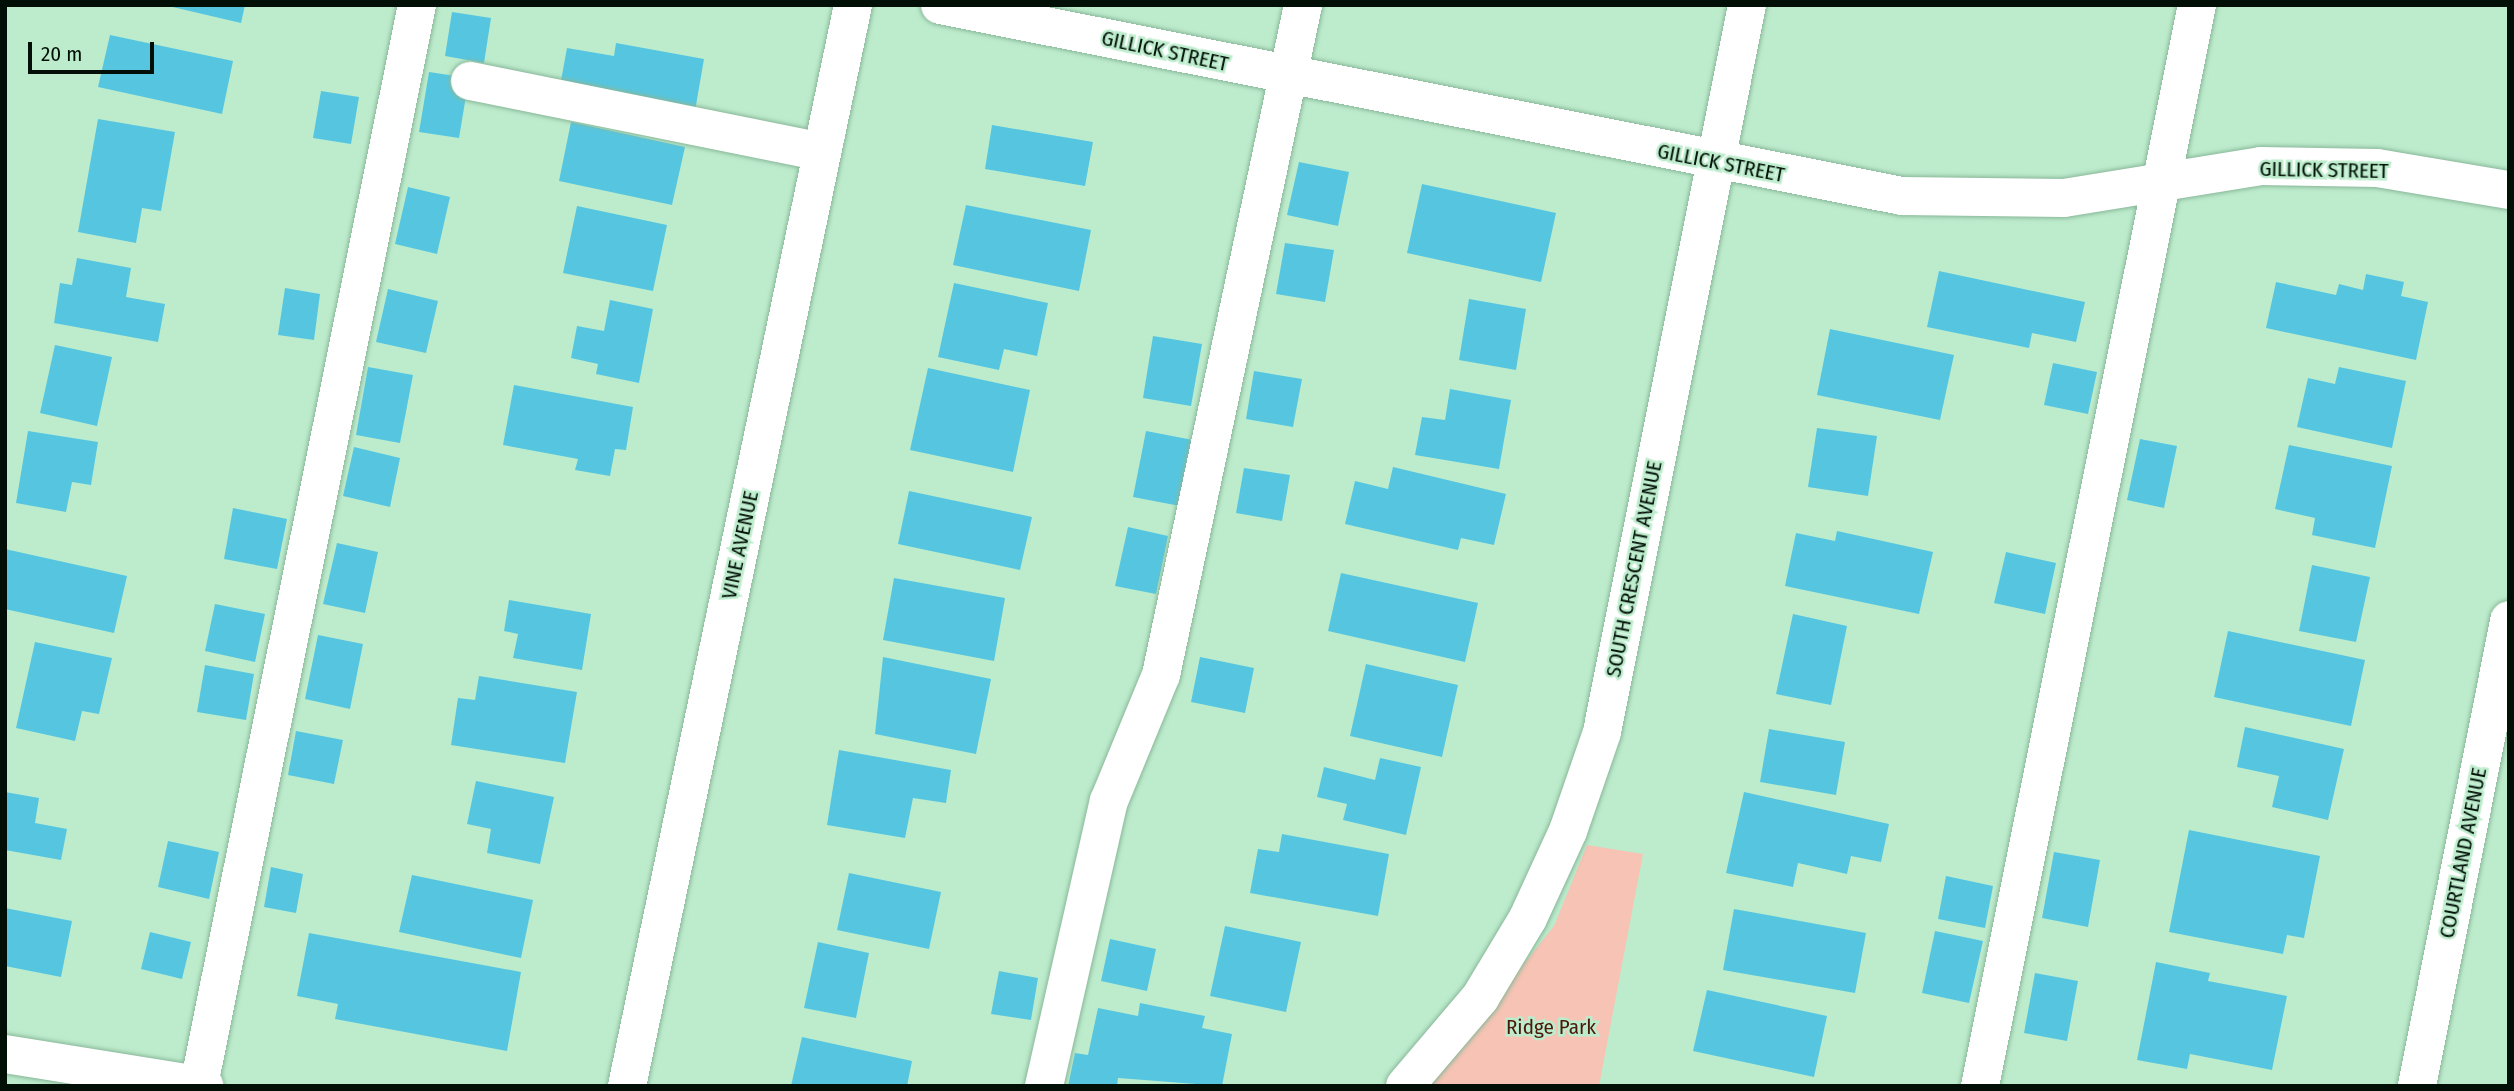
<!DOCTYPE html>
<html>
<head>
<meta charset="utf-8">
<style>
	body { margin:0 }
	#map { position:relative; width:2514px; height:1091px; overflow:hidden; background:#bdeccd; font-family:"Fira Sans Condensed",sans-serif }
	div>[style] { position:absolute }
	.green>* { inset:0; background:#f6c3b4 }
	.building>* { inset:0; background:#56c6e0 }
	.roads { filter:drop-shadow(0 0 2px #89b799) drop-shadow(0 0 2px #89b799) }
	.minor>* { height:38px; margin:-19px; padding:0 19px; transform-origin:19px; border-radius:19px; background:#fff }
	span { translate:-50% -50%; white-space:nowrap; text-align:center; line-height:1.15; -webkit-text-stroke:5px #bdeccd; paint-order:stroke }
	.street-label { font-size:21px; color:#010f06 }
	.park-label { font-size:21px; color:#4c180a }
	.frame { position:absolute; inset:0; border:7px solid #010f06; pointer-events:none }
	.scale { position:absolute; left:28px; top:42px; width:126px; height:32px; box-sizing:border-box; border:4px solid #010f06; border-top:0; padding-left:9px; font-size:21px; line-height:24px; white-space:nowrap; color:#010f06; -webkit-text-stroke:5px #bdeccd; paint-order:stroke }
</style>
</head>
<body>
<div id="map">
	<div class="green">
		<div style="clip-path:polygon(1587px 845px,1643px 854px,1599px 1086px,1426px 1086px,1554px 926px)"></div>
	</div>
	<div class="building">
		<div style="clip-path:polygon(164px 5px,245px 5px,241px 23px)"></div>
		<div style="clip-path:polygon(452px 12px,491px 18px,484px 63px,445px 56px)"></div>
		<div style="clip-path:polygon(110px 35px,233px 61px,222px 114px,98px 87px)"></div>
		<div style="clip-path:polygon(616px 43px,704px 59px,695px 111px,560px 86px,567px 48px,614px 56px)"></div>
		<div style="clip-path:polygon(429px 72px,469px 78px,459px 138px,419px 132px)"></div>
		<div style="clip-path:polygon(321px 91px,359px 97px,351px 144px,313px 138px)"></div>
		<div style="clip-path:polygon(98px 119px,175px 132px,161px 211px,142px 208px,136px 243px,78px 232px)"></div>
		<div style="clip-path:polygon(571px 122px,685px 147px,672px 205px,559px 181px)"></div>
		<div style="clip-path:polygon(992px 125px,1093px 142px,1085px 186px,985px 169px)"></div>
		<div style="clip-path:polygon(1299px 162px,1349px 172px,1338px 226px,1287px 215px)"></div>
		<div style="clip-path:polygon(1422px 184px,1556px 213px,1541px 282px,1407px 253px)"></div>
		<div style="clip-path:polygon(408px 187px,450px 197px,437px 254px,395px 244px)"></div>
		<div style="clip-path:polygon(966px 205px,1091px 230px,1079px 291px,953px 265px)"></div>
		<div style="clip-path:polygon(577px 206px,667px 225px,653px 291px,563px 273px)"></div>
		<div style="clip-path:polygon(1285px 243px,1334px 250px,1325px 302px,1276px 294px)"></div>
		<div style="clip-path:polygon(77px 258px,131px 268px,126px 297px,165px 304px,158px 342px,54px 323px,60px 283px,72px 285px)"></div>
		<div style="clip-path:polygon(1939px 271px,2085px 302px,2076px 342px,2032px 333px,2029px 348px,1927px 327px)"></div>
		<div style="clip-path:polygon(2366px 274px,2404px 282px,2401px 296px,2428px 302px,2416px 360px,2266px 328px,2276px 282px,2336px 295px,2339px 284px,2363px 290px)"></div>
		<div style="clip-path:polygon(954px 283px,1048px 303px,1037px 356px,1004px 349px,999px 370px,938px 357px)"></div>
		<div style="clip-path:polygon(285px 288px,320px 294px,314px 340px,278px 335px)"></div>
		<div style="clip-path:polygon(388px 289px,438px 301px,426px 353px,376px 342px)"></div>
		<div style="clip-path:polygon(1469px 299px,1526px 309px,1516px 370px,1459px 360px)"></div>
		<div style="clip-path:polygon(610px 300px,653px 309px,639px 383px,596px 374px,598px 364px,571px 358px,577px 326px,604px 331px)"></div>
		<div style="clip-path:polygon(1830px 329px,1954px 355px,1940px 420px,1817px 395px)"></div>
		<div style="clip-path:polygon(1153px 336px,1202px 344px,1191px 406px,1143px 398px)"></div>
		<div style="clip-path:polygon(55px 345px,112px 357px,97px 426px,40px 413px)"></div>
		<div style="clip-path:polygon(2053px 363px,2097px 372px,2088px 414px,2044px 405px)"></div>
		<div style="clip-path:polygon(368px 367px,413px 375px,400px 443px,356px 435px)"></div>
		<div style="clip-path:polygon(2339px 367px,2406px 381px,2392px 448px,2297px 427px,2308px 378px,2335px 384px)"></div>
		<div style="clip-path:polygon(928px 368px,1030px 390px,1013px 472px,910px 450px)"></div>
		<div style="clip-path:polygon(1254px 371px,1302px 379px,1293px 427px,1246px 419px)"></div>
		<div style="clip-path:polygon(514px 385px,633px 407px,626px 450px,615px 449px,610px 476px,575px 470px,578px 459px,503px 445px)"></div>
		<div style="clip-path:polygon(1450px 389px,1511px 400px,1499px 469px,1415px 455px,1422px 417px,1445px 420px)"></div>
		<div style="clip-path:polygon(1817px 428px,1877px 436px,1868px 496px,1808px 487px)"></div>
		<div style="clip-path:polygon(28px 431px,98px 442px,91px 485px,72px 482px,66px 512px,16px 503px)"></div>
		<div style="clip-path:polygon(1146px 431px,1193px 440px,1180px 506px,1133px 497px)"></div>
		<div style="clip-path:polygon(2140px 439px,2177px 446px,2164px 508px,2127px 500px)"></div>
		<div style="clip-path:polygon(2289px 445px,2392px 466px,2375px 548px,2312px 535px,2315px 518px,2275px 509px)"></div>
		<div style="clip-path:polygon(354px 447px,400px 458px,390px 507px,343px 496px)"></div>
		<div style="clip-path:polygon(1393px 467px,1506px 494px,1494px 545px,1461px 538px,1458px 550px,1345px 524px,1355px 481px,1388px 489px)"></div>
		<div style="clip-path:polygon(1244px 468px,1290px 475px,1282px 521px,1236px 513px)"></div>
		<div style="clip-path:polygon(909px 491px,1032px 517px,1020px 570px,898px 544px)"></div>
		<div style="clip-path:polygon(233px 508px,287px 519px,277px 569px,224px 559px)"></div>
		<div style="clip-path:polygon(1128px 527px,1168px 536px,1156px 594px,1115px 586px)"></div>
		<div style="clip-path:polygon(1837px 531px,1933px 552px,1919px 614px,1785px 586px,1796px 533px,1835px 541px)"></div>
		<div style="clip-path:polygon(337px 543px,378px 552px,365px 613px,323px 604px)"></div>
		<div style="clip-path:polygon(5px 549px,127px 576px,114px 633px,5px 609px)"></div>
		<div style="clip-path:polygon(2006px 552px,2056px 563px,2045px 614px,1994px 603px)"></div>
		<div style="clip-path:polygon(2312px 565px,2370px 577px,2356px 642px,2299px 631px)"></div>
		<div style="clip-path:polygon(1341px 573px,1478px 603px,1465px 662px,1328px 631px)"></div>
		<div style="clip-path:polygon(894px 578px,1005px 598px,994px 661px,883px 640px)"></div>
		<div style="clip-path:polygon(509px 600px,591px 614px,582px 670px,513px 658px,518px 634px,504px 631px)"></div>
		<div style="clip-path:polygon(215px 604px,265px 614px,255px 662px,205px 651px)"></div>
		<div style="clip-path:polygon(1793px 614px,1847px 626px,1831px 705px,1776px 694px)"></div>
		<div style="clip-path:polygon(2228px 631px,2365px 660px,2351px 726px,2214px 697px)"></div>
		<div style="clip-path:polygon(318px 635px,363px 644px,350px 709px,305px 699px)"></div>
		<div style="clip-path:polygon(35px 642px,112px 658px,99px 714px,82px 711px,75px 741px,16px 728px)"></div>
		<div style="clip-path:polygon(883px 657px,991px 679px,976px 754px,875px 734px)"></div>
		<div style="clip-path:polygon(1200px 657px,1254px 668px,1245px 713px,1191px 702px)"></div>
		<div style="clip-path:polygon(1366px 664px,1458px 685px,1442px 757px,1350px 736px)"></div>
		<div style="clip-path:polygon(205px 665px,254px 674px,246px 720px,197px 712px)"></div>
		<div style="clip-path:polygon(479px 676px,577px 692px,565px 763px,451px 745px,458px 698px,475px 700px)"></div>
		<div style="clip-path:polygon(2245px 727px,2344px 749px,2328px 820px,2272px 807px,2279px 776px,2237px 767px)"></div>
		<div style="clip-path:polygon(1769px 729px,1845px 742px,1836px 795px,1760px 782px)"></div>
		<div style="clip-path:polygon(296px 731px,343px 740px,334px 784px,288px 775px)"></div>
		<div style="clip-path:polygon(839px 750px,951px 770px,946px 803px,913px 798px,905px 838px,827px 825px)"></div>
		<div style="clip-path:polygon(1380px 758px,1421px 767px,1406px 835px,1343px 820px,1347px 804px,1317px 797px,1324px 767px,1375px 780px)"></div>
		<div style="clip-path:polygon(476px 781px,554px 797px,540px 864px,487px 853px,491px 829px,467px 824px)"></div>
		<div style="clip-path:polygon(5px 792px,39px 798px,35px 823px,67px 829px,61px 860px,5px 850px)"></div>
		<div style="clip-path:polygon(1744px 792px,1889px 824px,1881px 862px,1851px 856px,1847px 874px,1798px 863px,1793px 887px,1726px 873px)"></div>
		<div style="clip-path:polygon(2189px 830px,2320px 856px,2304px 938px,2287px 935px,2283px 954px,2169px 932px)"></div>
		<div style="clip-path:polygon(1282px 834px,1389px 854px,1378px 916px,1250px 893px,1258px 849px,1279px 852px)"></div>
		<div style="clip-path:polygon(168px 841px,219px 852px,209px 899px,158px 887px)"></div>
		<div style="clip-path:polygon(2054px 852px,2100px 860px,2088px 927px,2042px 918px)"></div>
		<div style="clip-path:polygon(271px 867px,303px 874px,296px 913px,264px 907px)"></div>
		<div style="clip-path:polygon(849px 873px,941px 892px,929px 949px,837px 930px)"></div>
		<div style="clip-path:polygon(412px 875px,533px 900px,521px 958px,399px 932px)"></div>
		<div style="clip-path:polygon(1946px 876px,1993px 886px,1985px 928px,1938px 919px)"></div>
		<div style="clip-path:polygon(5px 908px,72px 921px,61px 977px,5px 966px)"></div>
		<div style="clip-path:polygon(1734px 909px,1866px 933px,1855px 993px,1723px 970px)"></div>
		<div style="clip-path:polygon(1225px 926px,1301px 942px,1286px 1012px,1210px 996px)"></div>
		<div style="clip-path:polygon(1935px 931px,1983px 941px,1969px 1003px,1922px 993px)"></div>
		<div style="clip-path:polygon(150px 932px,191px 942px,182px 979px,141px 969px)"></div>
		<div style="clip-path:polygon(309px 933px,521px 972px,507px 1051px,335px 1019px,338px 1004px,297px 996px)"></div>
		<div style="clip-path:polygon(1110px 939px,1156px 949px,1147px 991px,1101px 981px)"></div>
		<div style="clip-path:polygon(818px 942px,869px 953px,856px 1018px,804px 1008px)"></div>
		<div style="clip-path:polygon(2156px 962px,2210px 973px,2208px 981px,2287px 996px,2272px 1070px,2190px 1054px,2187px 1069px,2137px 1060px)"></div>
		<div style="clip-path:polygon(999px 971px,1038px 978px,1031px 1020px,991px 1014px)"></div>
		<div style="clip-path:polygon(2035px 973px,2078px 981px,2067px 1041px,2024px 1033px)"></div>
		<div style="clip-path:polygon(1707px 990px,1827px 1016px,1814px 1077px,1693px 1051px)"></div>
		<div style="clip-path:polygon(1140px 1003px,1205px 1016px,1202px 1028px,1232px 1034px,1222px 1086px,1118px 1078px,1117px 1086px,1068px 1086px,1075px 1053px,1088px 1055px,1098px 1008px,1138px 1016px)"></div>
		<div style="clip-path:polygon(802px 1037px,912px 1061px,907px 1086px,791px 1086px)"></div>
	</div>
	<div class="roads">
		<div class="minor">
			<div style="left:940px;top:5px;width:981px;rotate:11.23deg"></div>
			<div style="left:1902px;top:196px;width:162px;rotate:0.7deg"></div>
			<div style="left:2064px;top:198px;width:200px;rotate:-9.2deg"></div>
			<div style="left:2261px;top:166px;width:116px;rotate:1deg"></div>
			<div style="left:2377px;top:168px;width:134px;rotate:9.5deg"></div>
			<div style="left:470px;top:81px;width:359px;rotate:11.4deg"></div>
			<div style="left:5px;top:1054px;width:202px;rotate:9.1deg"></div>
			<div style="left:199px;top:1085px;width:1102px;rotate:-78.59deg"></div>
			<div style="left:627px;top:1086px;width:1104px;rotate:-78.19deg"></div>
			<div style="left:1044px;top:1086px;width:292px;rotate:-77.2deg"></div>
			<div style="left:1109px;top:801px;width:136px;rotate:-67.6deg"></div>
			<div style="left:1161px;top:675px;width:685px;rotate:-78.03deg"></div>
			<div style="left:1405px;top:1086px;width:116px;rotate:-49.6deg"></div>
			<div style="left:1480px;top:998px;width:93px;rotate:-59deg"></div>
			<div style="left:1528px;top:918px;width:96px;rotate:-65.3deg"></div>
			<div style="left:1568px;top:831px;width:105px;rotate:-71deg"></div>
			<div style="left:1602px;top:732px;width:741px;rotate:-78.72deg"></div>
			<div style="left:1980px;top:1086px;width:1103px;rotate:-78.65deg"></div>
			<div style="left:2417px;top:1086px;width:475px;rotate:-78.8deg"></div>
		</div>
	</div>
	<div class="street-label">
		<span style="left:1165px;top:51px;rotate:12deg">GILLICK STREET</span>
		<span style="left:1721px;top:163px;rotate:11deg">GILLICK STREET</span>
		<span style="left:2324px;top:170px;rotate:1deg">GILLICK STREET</span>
		<span style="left:740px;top:545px;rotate:-78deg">VINE AVENUE</span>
		<span style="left:1634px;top:569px;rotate:-79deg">SOUTH CRESCENT AVENUE</span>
		<span style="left:2463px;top:853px;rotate:-79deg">COURTLAND AVENUE</span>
	</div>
	<div class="park-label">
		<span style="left:1551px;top:1027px">Ridge Park</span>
	</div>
	<div class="frame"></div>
	<div class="scale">20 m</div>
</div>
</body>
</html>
